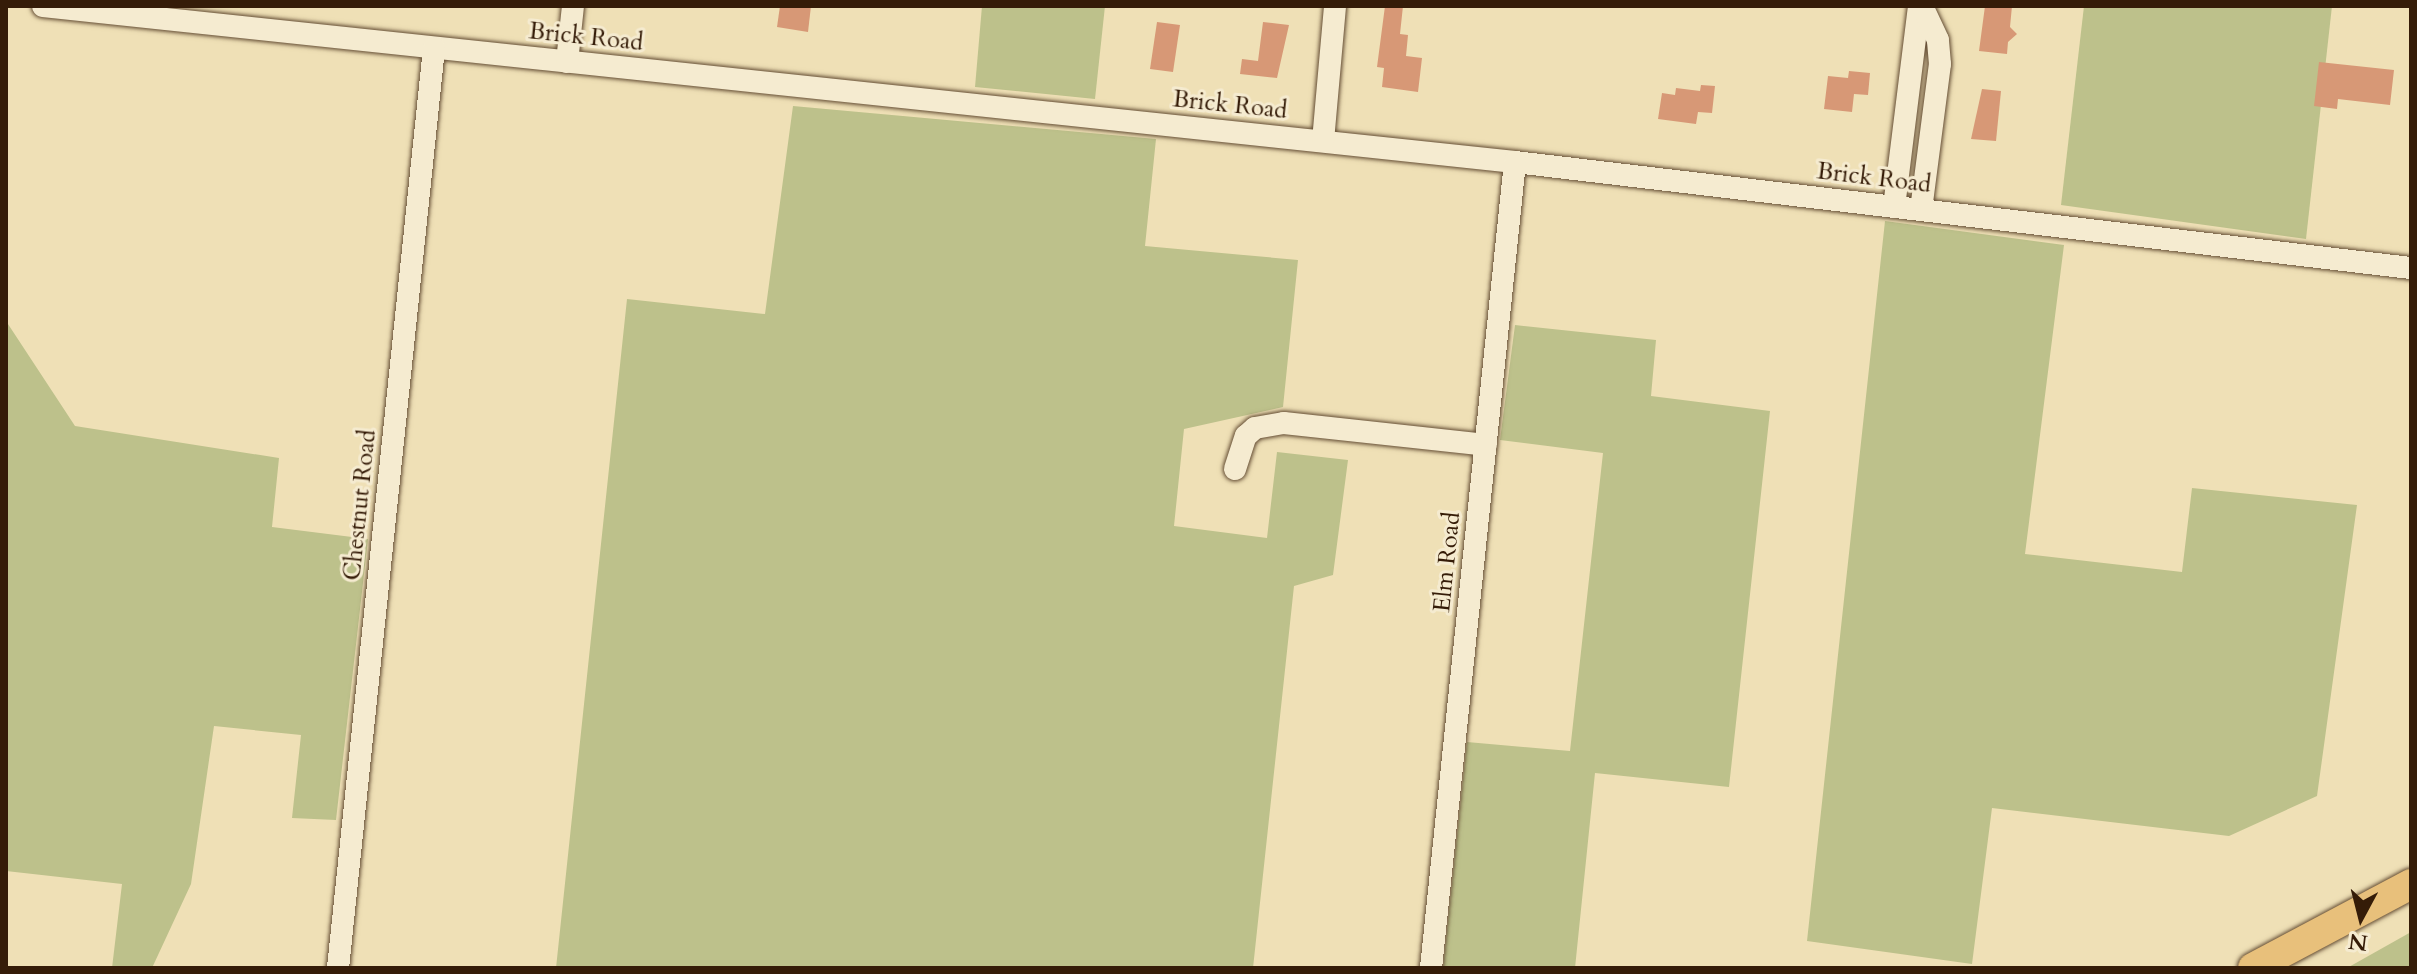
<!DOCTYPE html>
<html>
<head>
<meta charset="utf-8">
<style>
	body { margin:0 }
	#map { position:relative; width:2417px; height:974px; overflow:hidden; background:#efe0b6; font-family:Cardo,serif }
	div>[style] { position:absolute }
	.green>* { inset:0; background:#bdc18b }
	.building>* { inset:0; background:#d79876 }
	.roads { filter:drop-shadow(0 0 2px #644d34) drop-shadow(0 0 2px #644d34) }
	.minor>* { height:22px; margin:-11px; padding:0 11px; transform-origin:11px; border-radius:11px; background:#f5ebd0 }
	.major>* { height:30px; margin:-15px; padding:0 15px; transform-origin:15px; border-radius:15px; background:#e8c07b }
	span { translate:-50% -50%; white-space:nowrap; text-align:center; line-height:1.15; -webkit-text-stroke:6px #f5ebd0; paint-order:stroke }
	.street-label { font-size:24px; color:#351c08 }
	.frame { position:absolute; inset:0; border:8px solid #351c08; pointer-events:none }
	.north { position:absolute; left:2321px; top:878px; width:80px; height:80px; -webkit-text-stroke:6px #f5ebd0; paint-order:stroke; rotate:187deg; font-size:22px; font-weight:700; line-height:32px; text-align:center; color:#351c08 }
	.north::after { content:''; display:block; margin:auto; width:28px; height:36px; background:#351c08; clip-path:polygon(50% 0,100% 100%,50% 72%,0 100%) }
</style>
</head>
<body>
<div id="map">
	<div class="green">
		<div style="clip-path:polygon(982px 6px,1105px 6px,1095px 99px,975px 87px)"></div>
		<div style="clip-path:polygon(2084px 6px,2332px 6px,2306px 239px,2061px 205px)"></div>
		<div style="clip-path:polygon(793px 106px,1156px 139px,1145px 246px,1298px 260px,1283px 407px,1184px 429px,1174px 526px,1267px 538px,1277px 452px,1348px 460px,1333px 575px,1294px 586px,1253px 968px,556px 968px,627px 299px,765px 314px)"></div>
		<div style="clip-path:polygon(1885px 221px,2064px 245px,2025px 554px,2182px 572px,2192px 488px,2357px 505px,2317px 796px,2229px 836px,1992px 808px,1972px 964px,1807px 941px)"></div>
		<div style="clip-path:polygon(6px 321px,75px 426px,279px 458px,272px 527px,368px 539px,336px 820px,292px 818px,301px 735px,214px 726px,191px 884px,152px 968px,112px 968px,122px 884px,6px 871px)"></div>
		<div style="clip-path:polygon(1515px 325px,1656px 340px,1651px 396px,1770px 411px,1729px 787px,1595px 773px,1575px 968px,1443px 968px,1467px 742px,1570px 751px,1603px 453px,1500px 440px)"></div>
		<div style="clip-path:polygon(2411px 932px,2411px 968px,2347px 968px)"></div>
	</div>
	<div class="building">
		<div style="clip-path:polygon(780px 6px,811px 6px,808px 32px,777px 27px)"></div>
		<div style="clip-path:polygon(1385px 6px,1403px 6px,1400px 34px,1408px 35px,1406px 56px,1422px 58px,1418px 92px,1382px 87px,1384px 68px,1377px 67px)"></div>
		<div style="clip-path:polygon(1985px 6px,2012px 6px,2010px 27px,2017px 34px,2008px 42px,2007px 54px,1979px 51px)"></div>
		<div style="clip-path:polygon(1157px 22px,1180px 25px,1173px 72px,1150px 69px)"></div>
		<div style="clip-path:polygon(1263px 22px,1289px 25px,1277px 78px,1240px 74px,1242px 59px,1258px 61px)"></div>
		<div style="clip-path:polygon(2319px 62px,2394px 70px,2390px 105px,2338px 99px,2337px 109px,2314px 106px)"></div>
		<div style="clip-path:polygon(1849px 71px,1870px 73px,1868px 95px,1854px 94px,1852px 112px,1824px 109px,1828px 76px,1848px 78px)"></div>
		<div style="clip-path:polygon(1701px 85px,1715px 86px,1712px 113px,1698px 112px,1696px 124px,1658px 119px,1662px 93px,1675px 95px,1676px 88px,1700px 91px)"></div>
		<div style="clip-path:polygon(1982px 89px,2001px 91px,1996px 141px,1971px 139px)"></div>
	</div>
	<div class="roads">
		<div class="minor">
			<div style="left:43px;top:6px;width:1480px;rotate:6.05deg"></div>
			<div style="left:1515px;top:162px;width:902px;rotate:6.75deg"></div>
			<div style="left:567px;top:62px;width:56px;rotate:-83.9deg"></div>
			<div style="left:1323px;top:141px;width:136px;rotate:-84.9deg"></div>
			<div style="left:1894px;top:207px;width:203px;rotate:-82.9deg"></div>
			<div style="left:1921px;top:210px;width:147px;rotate:-82.6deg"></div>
			<div style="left:1940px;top:64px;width:24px;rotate:-95deg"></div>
			<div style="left:1938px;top:40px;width:38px;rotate:-115deg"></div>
			<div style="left:1235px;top:469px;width:35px;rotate:-72deg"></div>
			<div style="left:1246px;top:436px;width:12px;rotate:-42deg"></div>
			<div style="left:1255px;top:428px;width:29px;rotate:-10deg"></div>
			<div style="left:1284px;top:423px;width:203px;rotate:6.2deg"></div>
			<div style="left:338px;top:968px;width:925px;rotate:-84.04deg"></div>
			<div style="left:1431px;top:968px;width:810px;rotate:-84.05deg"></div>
		</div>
		<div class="major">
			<div style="left:2253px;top:968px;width:179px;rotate:-28deg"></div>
		</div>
	</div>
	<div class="street-label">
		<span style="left:586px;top:37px;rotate:6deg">Brick Road</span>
		<span style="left:1230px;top:105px;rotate:6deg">Brick Road</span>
		<span style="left:1874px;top:178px;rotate:7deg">Brick Road</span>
		<span style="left:360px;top:505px;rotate:-84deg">Chestnut Road</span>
		<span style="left:1447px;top:562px;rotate:-84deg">Elm Road</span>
	</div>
	<div class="frame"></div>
	<div class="north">N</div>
</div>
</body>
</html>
